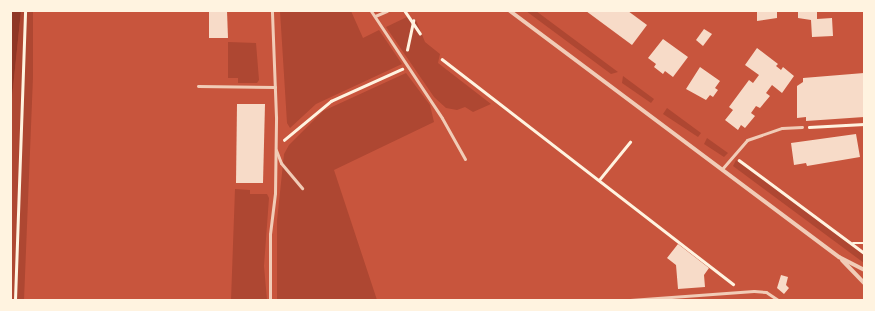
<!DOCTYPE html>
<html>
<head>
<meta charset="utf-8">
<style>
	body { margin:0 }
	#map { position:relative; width:875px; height:311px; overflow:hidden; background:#c8553d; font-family:Ubuntu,sans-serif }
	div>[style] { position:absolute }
	.green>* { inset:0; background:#ae4732 }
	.water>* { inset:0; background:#8f3625 }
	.building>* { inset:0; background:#f7dbc8 }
	.path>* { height:2.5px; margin:-1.25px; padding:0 1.25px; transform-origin:1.25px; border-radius:1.25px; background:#fff3e0 }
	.service>* { height:3px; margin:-1.5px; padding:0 1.5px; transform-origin:1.5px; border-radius:1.5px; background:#f1ccb7 }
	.minor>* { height:4px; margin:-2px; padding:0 2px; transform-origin:2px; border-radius:2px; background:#f1ccb7 }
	span { translate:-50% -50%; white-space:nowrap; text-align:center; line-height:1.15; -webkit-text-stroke:3.5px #fff3e0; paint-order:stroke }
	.frame { position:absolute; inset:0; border:12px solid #fff3e0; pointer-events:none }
</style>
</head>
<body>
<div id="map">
	<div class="green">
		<div style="clip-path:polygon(21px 11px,33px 11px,33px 77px,24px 300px,11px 300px,11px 107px)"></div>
		<div style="clip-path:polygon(280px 11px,351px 11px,363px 38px,379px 30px,402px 64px,316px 104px,290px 128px,287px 123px)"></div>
		<div style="clip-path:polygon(526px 11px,536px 11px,618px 72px,611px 74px)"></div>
		<div style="clip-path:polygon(407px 17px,416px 20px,425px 42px,440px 54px,438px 63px,491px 104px,473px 112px,465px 107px,457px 110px,446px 108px,434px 97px,386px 27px)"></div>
		<div style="clip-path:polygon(228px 42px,256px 43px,259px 80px,257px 83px,238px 83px,238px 78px,228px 78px)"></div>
		<div style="clip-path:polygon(406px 73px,430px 105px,434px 122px,334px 170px,377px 300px,277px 300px,277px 221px,284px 154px,289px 145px,323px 111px)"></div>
		<div style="clip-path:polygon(623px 76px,654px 99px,651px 103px,622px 83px)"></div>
		<div style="clip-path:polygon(667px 108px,701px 133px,698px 137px,663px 114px)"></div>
		<div style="clip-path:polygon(707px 138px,728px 153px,724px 157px,704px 144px)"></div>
		<div style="clip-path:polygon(736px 160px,864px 255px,864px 263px,733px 166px)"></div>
		<div style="clip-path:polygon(235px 189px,250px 190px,250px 194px,267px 194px,269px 198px,264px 266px,267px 300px,231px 300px)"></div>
	</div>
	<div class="water">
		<div style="clip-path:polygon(11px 11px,21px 11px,11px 107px)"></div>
	</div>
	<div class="building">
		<div style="clip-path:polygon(209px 11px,227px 11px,228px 38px,209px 38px)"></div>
		<div style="clip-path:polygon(586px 11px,628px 11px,647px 25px,632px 45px)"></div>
		<div style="clip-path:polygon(757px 11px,777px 11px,777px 18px,757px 21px)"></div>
		<div style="clip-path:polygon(798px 11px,817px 11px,817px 19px,832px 18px,833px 36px,812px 37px,811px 20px,798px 18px)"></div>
		<div style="clip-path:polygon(704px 29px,712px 34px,703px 46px,696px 40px)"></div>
		<div style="clip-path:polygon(663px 39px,688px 57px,673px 77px,665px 71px,663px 74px,654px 67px,656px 64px,648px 58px)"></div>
		<div style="clip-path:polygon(757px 48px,778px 64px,776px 66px,781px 70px,783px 67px,794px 76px,782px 93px,772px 85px,766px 93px,770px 96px,760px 108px,756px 106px,751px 113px,755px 116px,745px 128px,741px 125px,738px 130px,725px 120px,733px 110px,729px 107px,749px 80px,753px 83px,759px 75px,745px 65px)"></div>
		<div style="clip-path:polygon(700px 67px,720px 81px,715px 88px,718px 90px,713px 97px,710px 95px,706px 100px,686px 89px)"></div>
		<div style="clip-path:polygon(864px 73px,864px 117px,806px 121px,806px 117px,797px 118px,797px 86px,803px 82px,803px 78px)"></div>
		<div style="clip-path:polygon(237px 104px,265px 104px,263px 183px,236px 183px)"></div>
		<div style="clip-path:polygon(856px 134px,860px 157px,807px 166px,806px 163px,794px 165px,791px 143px)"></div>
		<div style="clip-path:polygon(678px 244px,709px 268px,704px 275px,705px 287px,678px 289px,676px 265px,667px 258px)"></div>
		<div style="clip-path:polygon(781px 275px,788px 277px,786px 285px,789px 288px,784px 294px,777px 288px)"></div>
	</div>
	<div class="path">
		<div style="left:405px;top:11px;width:27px;rotate:56deg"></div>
		<div style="left:407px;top:50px;width:30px;rotate:-78deg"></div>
		<div style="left:442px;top:59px;width:368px;rotate:37.7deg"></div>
		<div style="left:809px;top:127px;width:55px;rotate:-3.1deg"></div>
		<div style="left:284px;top:140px;width:61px;rotate:-39.7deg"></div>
		<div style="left:331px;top:101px;width:78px;rotate:-24.3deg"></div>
		<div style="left:739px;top:160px;width:156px;rotate:36.6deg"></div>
		<div style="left:599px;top:180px;width:49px;rotate:-50.8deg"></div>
		<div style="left:853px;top:243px;width:11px"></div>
		<div style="left:15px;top:300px;width:289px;rotate:-88deg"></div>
	</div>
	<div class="service">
		<div style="left:371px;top:11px;width:128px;rotate:56.4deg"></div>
		<div style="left:442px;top:118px;width:47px;rotate:60.7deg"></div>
		<div style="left:375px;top:16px;width:13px;rotate:-23deg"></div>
		<div style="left:198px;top:86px;width:77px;rotate:0.7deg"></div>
		<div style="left:276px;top:150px;width:14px;rotate:69deg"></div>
		<div style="left:281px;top:163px;width:33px;rotate:50deg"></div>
		<div style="left:722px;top:169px;width:38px;rotate:-49deg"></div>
		<div style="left:747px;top:140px;width:37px;rotate:-19deg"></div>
		<div style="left:782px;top:128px;width:20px;rotate:-3deg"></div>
		<div style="left:270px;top:300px;width:66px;rotate:-90deg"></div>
		<div style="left:270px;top:234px;width:41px;rotate:-83deg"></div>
		<div style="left:275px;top:193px;width:76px;rotate:-89.2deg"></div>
		<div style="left:276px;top:117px;width:106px;rotate:-92.2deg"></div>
		<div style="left:630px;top:300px;width:124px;rotate:-4.2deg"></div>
		<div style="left:754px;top:291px;width:12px;rotate:5deg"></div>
		<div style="left:766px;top:292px;width:14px;rotate:34deg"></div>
	</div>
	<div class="minor">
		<div style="left:510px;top:11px;width:411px;rotate:36.8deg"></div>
		<div style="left:839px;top:257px;width:28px;rotate:27deg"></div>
		<div style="left:842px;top:260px;width:32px;rotate:46deg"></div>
	</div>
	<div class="frame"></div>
</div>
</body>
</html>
